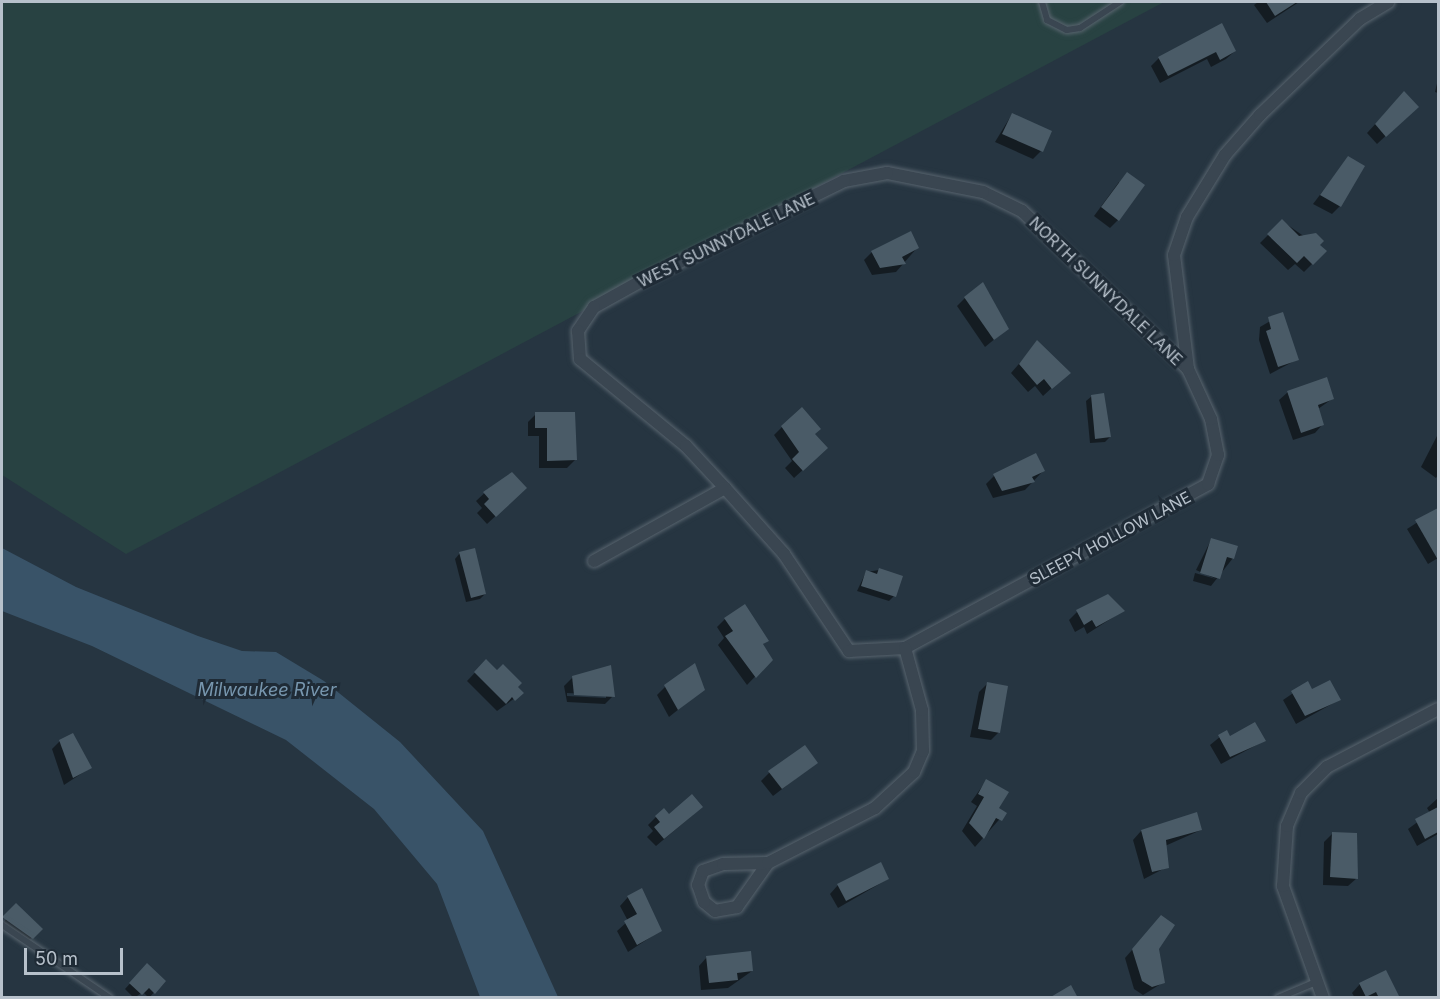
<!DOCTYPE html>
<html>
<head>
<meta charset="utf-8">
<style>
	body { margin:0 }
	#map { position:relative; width:1440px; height:999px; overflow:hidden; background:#263541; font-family:Inter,sans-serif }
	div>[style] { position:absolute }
	.green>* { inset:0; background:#284242 }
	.water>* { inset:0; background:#395368 }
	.shadow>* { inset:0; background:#0007 }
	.building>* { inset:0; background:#4a5b67 }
	.roads { filter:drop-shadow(0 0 2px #58646e) drop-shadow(0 0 2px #58646e) }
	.service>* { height:6px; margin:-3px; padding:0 3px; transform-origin:3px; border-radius:3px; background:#3a4651 }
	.minor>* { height:12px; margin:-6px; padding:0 6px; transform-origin:6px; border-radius:6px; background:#3a4651 }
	span { translate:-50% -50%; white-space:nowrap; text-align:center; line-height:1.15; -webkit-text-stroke:6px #1f2b36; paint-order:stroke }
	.street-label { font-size:16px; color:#b7c1cb }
	.water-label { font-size:18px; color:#7796ae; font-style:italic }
	.frame { position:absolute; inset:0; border:3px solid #b7c1cb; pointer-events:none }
	.scale { position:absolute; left:24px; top:948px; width:99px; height:27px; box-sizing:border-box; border:3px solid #b7c1cb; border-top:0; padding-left:8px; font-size:18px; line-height:21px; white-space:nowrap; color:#b7c1cb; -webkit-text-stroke:4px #1f2b36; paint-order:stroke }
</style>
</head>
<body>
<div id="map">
	<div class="green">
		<div style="clip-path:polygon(2px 2px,1164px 2px,126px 554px,2px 475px)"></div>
	</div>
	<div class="water">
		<div style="clip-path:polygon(2px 548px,76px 587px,198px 636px,242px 651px,276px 652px,324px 681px,400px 742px,483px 831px,558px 997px,480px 997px,437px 884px,374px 809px,286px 740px,92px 646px,2px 611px)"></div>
	</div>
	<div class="shadow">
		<div style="clip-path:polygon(1258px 2px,1299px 2px,1267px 23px,1254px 5px)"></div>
		<div style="clip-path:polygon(1221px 25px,1235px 51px,1226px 59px,1211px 67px,1207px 59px,1160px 83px,1151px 66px,1159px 58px)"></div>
		<div style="clip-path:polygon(1438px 79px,1438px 93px,1435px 92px)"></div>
		<div style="clip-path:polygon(1404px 93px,1408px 115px,1377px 144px,1367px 133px)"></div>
		<div style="clip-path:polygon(1012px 114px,1041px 151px,1033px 159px,995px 142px)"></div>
		<div style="clip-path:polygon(1348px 158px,1340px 206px,1332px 214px,1313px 204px)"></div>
		<div style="clip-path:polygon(1119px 182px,1118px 220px,1110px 228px,1094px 216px)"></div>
		<div style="clip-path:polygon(1282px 221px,1325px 251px,1304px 272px,1295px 264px,1288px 270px,1260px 243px)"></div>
		<div style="clip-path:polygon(917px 248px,896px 272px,872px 275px,864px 260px,872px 252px)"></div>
		<div style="clip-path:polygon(965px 298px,1007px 329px,985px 347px,957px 306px)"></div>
		<div style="clip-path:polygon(1282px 314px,1298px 359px,1270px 374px,1259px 340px,1260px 327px)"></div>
		<div style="clip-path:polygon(1037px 343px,1069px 372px,1043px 396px,1035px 386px,1028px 392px,1011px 373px)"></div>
		<div style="clip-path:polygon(1288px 392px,1332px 399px,1318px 409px,1323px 424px,1315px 433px,1293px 440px,1279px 400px)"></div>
		<div style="clip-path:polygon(1092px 396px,1110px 437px,1105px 442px,1090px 443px,1086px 401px)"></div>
		<div style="clip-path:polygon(536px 414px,575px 460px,567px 468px,539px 468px,539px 436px,528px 436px,528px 422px)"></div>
		<div style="clip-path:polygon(782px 427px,813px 435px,818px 456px,794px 478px,785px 468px,792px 461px,774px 435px)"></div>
		<div style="clip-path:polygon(1438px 434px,1438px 475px,1436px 478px,1421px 467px)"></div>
		<div style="clip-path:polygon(1043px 471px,1025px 490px,993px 498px,986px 484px,994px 476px)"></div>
		<div style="clip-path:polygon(492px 486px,517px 496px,487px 524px,477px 513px,482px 508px,476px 501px)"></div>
		<div style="clip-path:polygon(1435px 511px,1438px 558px,1428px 564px,1407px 529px)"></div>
		<div style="clip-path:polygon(1211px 540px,1233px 558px,1211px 586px,1193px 581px,1195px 573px,1216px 579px,1196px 570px)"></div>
		<div style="clip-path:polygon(460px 553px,485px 594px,480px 599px,466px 602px,455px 559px)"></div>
		<div style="clip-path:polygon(879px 570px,894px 596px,889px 601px,857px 591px,866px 572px)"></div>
		<div style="clip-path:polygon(1123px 611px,1087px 634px,1084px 627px,1075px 632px,1069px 620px,1077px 612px)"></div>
		<div style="clip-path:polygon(725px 619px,767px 640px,762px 645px,771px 660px,747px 685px,718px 645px,724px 638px,717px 627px)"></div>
		<div style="clip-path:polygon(486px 661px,522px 693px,497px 711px,467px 681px)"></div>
		<div style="clip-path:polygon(evenodd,573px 677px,613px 696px,605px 704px,567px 702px,564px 686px,573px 677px,567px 693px,606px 695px,606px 698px,567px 696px,567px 693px)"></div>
		<div style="clip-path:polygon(1308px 683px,1312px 691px,1339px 700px,1296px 724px,1283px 700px)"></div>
		<div style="clip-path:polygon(987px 684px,999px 732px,991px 740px,970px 737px,979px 692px)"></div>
		<div style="clip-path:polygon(665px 687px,704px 689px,669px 717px,657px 695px)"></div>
		<div style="clip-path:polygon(1226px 732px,1230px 738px,1264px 741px,1221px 764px,1210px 745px)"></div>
		<div style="clip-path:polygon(60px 741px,90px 768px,64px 785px,52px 749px)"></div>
		<div style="clip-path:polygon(816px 763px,773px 796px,761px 781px,769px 773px)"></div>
		<div style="clip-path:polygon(986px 781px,997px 809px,1005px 813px,975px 847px,962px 831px,977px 806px,971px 802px)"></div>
		<div style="clip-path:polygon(1438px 798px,1438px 834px,1417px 846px,1408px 829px,1430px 813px,1427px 808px)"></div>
		<div style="clip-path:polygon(1196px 814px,1201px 830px,1165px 846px,1167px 867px,1144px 879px,1133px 840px,1141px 831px)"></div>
		<div style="clip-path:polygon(693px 815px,656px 846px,647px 837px,653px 831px,648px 825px,656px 817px)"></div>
		<div style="clip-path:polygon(1333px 833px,1357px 878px,1348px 886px,1323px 885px,1324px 842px)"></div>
		<div style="clip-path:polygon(888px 879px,838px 908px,830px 894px,838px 885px)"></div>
		<div style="clip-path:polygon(628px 897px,660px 931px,628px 952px,617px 931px,628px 921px,620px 906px)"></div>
		<div style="clip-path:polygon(16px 905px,41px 929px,26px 943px,2px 925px)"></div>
		<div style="clip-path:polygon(1153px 926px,1164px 982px,1143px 995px,1134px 989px,1125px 958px)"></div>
		<div style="clip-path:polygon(707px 957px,752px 971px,728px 988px,701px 990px,699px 966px)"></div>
		<div style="clip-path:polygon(147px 965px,164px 981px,149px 998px,143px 992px,134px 998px,125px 989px)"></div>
		<div style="clip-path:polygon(1360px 984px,1398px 998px,1355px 998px,1352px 993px)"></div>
	</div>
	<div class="building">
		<div style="clip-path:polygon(1266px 2px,1297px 2px,1275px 16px)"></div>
		<div style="clip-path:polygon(1222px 23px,1236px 51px,1220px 60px,1216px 52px,1168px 76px,1158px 57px)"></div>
		<div style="clip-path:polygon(1404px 91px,1419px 107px,1386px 137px,1375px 124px)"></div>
		<div style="clip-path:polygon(1012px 113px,1052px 131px,1043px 152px,1002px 134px)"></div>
		<div style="clip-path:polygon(1348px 156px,1365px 166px,1341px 207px,1320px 195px)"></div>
		<div style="clip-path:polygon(1127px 172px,1145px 185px,1119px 221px,1101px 207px)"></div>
		<div style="clip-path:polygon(1282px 219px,1299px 236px,1316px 233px,1324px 241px,1320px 245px,1327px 251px,1313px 265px,1304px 256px,1297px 263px,1267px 234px)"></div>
		<div style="clip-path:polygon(911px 231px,919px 248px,902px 257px,906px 264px,880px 268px,871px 251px)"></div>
		<div style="clip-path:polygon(983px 282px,1009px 329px,994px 340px,964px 297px)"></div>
		<div style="clip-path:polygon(1283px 312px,1299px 360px,1278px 367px,1266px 331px,1271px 329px,1268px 317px)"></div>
		<div style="clip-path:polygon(1037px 340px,1071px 373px,1052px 389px,1044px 379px,1037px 385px,1019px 364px)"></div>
		<div style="clip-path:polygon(1327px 377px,1334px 399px,1318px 405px,1324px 425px,1301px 433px,1287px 391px)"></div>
		<div style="clip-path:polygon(1104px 393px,1111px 437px,1095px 439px,1091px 395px)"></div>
		<div style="clip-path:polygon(802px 407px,821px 429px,815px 434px,828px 448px,803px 471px,792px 459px,799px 452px,781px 426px)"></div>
		<div style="clip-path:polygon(535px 412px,575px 412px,577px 460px,547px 461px,547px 428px,535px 428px)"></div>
		<div style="clip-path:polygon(1036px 453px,1045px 471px,1032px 477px,1035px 482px,1002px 491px,993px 474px)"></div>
		<div style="clip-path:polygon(512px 472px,527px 488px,496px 517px,484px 504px,489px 499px,483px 492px)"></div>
		<div style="clip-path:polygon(1438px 508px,1438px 560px,1415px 520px)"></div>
		<div style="clip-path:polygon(1211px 538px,1238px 546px,1234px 559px,1227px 557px,1220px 579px,1200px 573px)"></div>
		<div style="clip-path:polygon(475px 548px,486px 594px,471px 598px,459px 552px)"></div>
		<div style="clip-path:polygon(879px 568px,903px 576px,896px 597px,861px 586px,866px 570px,877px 574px)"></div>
		<div style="clip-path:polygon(1108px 594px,1125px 611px,1096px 627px,1092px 620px,1084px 625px,1076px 610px)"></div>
		<div style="clip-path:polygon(745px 604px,769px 641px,763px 644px,773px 660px,756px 678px,725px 636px,733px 631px,724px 618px)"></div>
		<div style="clip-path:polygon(486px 659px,497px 670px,503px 664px,522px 683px,518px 687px,524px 693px,515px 701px,512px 697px,506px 704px,474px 672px)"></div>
		<div style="clip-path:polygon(695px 663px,705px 690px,678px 710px,664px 685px)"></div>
		<div style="clip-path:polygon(611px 665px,615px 697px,574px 695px,572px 676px)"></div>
		<div style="clip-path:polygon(1330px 680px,1341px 700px,1305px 716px,1291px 691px,1308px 681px,1312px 689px)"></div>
		<div style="clip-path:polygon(987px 682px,1008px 686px,1000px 733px,978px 729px)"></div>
		<div style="clip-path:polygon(1255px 722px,1266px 741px,1230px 757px,1218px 735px,1227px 730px,1230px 736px)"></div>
		<div style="clip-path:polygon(73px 733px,92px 768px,73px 778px,59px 740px)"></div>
		<div style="clip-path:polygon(805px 745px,818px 763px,782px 789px,768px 771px)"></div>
		<div style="clip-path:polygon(986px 779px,1009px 792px,999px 808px,1007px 813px,1002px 821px,996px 818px,984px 839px,969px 823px,984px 797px,978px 794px)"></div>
		<div style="clip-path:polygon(692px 794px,703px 807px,664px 839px,654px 827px,660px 822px,655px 816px,664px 808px,669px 814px)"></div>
		<div style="clip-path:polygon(1438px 807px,1438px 832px,1425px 839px,1415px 819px)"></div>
		<div style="clip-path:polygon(1197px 812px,1202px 830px,1166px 840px,1169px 868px,1152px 872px,1141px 830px)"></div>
		<div style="clip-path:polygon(1332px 832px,1357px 833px,1358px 879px,1330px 877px)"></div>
		<div style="clip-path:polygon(881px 862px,889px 879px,846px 901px,837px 884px)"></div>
		<div style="clip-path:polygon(642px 888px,662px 931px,637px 945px,624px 921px,637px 914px,627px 896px)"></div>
		<div style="clip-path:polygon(16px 903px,43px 929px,33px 939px,2px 917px)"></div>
		<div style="clip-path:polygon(1161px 915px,1175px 925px,1159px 949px,1165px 983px,1152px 987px,1142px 981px,1132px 949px)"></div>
		<div style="clip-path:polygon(751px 951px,753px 971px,737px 973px,738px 980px,709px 983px,706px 956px)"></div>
		<div style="clip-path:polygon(147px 963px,166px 981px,155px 994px,149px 988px,142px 995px,129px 983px)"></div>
		<div style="clip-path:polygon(1386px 970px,1400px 998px,1379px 998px,1376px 992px,1366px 997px,1359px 983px)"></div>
		<div style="clip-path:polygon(1071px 985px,1078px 998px,1049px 998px)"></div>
	</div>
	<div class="roads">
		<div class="service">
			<div style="left:1042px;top:2px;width:19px;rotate:74deg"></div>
			<div style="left:1047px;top:20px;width:22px;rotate:27deg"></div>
			<div style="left:1067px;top:30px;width:13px;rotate:-9deg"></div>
			<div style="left:1080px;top:28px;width:48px;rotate:-33deg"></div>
			<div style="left:2px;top:925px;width:130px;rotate:34.1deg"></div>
			<div style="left:1278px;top:998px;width:41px;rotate:-22.8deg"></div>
		</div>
		<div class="minor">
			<div style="left:1188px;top:369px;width:229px;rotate:-136.4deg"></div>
			<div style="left:1022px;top:211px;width:43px;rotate:-154deg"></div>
			<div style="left:983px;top:192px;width:98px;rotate:-168.8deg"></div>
			<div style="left:887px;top:173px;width:44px;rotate:169.5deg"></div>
			<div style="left:844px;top:181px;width:226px;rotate:153.8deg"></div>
			<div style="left:641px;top:281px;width:54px;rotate:151deg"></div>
			<div style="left:594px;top:307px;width:29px;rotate:124deg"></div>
			<div style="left:578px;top:331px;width:28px;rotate:86deg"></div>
			<div style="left:580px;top:359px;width:137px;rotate:39.4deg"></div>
			<div style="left:686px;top:446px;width:57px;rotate:47.1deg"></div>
			<div style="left:725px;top:488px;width:89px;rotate:48.2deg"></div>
			<div style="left:784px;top:554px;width:117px;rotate:56.2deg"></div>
			<div style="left:849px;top:651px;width:56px;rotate:-3.1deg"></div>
			<div style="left:905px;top:648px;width:345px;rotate:-28.4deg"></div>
			<div style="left:1208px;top:484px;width:31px;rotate:-71deg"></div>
			<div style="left:1218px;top:455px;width:37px;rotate:-101deg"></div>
			<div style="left:1211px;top:419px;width:55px;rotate:-114.7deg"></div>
			<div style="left:1188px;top:369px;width:115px;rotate:-97deg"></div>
			<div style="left:1174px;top:255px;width:40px;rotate:-71.1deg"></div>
			<div style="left:1187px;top:217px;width:73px;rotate:-58.5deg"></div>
			<div style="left:1225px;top:155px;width:53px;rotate:-48.8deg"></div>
			<div style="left:1260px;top:115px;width:139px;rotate:-43.8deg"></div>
			<div style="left:1360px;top:19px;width:33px;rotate:-31deg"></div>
			<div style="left:594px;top:561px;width:150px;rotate:-29.1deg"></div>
			<div style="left:768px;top:863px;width:54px;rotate:125.2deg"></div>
			<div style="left:737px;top:907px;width:22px;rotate:170deg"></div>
			<div style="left:715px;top:911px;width:14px;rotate:-141deg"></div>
			<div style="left:704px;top:902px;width:18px;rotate:-109deg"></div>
			<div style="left:698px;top:885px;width:15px;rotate:-70deg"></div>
			<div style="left:703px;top:871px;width:21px;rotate:-19deg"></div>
			<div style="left:723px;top:864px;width:45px;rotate:-1.3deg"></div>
			<div style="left:768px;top:863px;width:120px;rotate:-27.2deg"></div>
			<div style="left:875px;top:808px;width:53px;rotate:-42.7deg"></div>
			<div style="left:914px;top:772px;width:23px;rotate:-67deg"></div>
			<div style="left:923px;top:751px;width:41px;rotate:-91.4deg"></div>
			<div style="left:922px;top:710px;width:64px;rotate:-105.3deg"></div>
			<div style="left:1323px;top:998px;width:119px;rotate:-109.7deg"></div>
			<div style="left:1283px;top:886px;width:60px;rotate:-86.2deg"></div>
			<div style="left:1287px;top:826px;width:36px;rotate:-67deg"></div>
			<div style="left:1301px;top:793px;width:37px;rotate:-45deg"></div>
			<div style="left:1327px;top:767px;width:125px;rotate:-27.6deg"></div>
		</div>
	</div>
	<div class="street-label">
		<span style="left:726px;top:240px;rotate:-26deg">WEST SUNNYDALE LANE</span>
		<span style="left:1106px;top:291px;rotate:44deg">NORTH SUNNYDALE LANE</span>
		<span style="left:1110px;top:538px;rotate:-28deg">SLEEPY HOLLOW LANE</span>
	</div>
	<div class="water-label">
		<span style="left:267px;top:690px">Milwaukee River</span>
	</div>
	<div class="frame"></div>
	<div class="scale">50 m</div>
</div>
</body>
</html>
